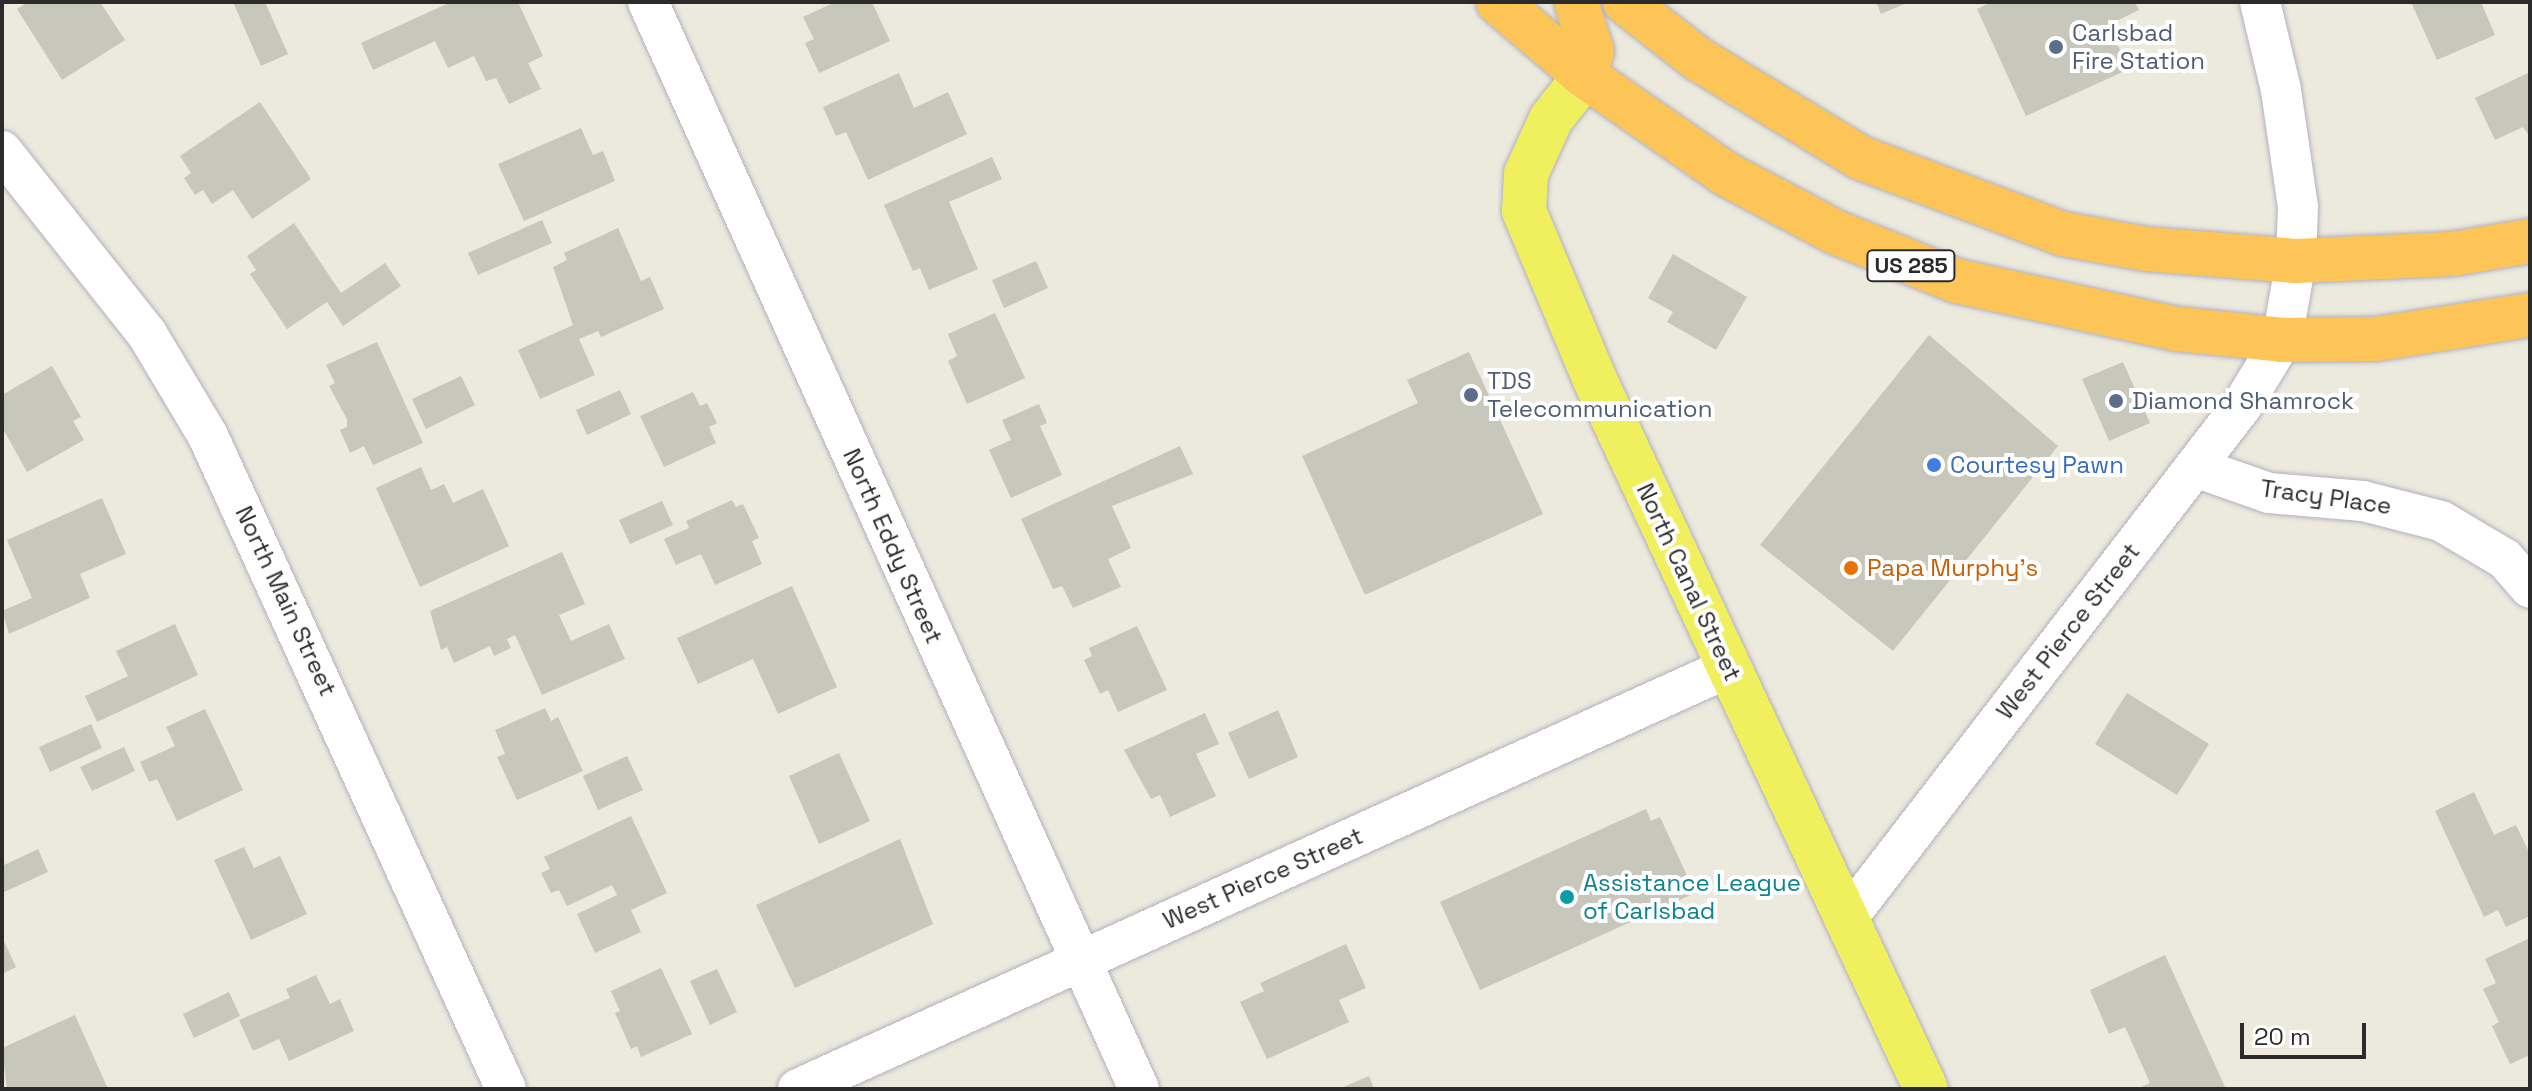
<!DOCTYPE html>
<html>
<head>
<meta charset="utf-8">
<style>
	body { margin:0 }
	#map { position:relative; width:2532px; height:1091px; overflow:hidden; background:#ece9dd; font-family:"Space Grotesk",sans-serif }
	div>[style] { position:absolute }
	.building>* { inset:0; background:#c8c7bb }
	.roads { filter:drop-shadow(0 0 2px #b1b1be) drop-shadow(0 0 2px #b1b1be) }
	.street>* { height:40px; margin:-20px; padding:0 20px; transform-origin:20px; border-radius:20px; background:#fff }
	.primary>* { height:44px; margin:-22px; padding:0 22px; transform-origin:22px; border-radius:22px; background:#f0f05e }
	.highway>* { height:44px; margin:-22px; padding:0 22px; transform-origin:22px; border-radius:22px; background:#fdc557 }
	.dots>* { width:22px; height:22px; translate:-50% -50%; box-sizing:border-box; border:4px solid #fff; border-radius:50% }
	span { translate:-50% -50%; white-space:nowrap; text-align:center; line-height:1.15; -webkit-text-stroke:8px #fff; paint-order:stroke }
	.shield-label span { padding:2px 6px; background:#fff; border:2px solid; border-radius:6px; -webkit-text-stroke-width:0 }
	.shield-label { font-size:22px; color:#2b2b2b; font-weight:700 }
	.service-label { font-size:24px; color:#4e5e75 }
	.left { translate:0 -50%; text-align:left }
	.shop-label { font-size:24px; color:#366cbe }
	.street-label { font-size:24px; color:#2b2b2b }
	.food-label { font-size:24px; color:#c56008 }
	.culture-label { font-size:24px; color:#0d838f }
	.frame { position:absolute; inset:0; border:4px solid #2b2b2b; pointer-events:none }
	.scale { position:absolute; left:2240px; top:1023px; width:126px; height:36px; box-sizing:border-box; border:4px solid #2b2b2b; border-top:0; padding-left:10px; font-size:24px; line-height:28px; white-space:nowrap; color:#2b2b2b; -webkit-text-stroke:6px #fff; paint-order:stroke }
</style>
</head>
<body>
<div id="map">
	<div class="building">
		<div style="clip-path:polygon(28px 2px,100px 2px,125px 40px,62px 80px,17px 9px)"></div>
		<div style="clip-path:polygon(233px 2px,265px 2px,288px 54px,261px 66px)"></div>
		<div style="clip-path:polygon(451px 2px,518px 2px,543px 56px,528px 63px,541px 89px,509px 104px,496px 78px,486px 81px,474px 56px,448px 68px,435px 41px,373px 70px,361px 43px)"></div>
		<div style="clip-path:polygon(835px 2px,872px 2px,890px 41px,819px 73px,805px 43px,814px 39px,803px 17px)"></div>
		<div style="clip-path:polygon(1876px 2px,1909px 2px,1881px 14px)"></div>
		<div style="clip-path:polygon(1991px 2px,2135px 2px,2139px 10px,2108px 25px,2129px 69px,2026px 116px,1977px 9px)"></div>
		<div style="clip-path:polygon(2411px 2px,2481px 2px,2495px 35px,2437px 60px)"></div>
		<div style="clip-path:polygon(2530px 72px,2530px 137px,2523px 127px,2495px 140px,2475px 98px)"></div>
		<div style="clip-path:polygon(899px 73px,914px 108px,948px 92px,967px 134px,868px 180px,846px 132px,836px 136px,823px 107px)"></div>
		<div style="clip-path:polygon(260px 102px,311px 179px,252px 219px,233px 190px,212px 204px,203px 190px,195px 195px,184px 178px,191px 173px,180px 156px)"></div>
		<div style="clip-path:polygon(581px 128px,593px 155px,603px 151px,615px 181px,524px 221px,498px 164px)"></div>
		<div style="clip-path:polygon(992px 157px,1002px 179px,949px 202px,978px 269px,929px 290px,920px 268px,913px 271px,884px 205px)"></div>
		<div style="clip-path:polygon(542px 220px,552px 243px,478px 275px,468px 253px)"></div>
		<div style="clip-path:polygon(294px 223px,341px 293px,385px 263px,401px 286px,343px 326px,327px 302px,287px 329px,250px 274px,256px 270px,247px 256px)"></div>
		<div style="clip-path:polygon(618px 228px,641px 281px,650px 277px,664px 309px,601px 337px,598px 331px,579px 339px,595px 375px,540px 399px,518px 350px,573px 325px,553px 267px,567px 260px,564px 253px)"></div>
		<div style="clip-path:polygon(1673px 254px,1747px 297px,1716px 350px,1667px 322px,1673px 312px,1648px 298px)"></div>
		<div style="clip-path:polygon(1036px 261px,1048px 288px,1004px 308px,992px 280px)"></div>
		<div style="clip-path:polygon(995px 313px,1025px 378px,967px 404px,948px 361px,957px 356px,948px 334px)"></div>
		<div style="clip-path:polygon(1929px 335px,2058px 446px,1893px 651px,1760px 545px)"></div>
		<div style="clip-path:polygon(377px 342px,423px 443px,373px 465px,364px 446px,350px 453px,340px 430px,347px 427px,347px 419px,329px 386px,335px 383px,326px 365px)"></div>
		<div style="clip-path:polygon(1469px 352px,1543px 514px,1365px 595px,1302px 456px,1418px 403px,1407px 380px)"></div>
		<div style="clip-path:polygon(2123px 362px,2150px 423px,2109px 441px,2082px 379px)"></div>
		<div style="clip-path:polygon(52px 366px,81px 417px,73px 421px,84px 440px,27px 472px,2px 427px,2px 395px)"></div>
		<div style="clip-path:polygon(461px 376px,475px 405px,426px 429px,412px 399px)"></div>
		<div style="clip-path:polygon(620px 390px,631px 414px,587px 435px,576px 410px)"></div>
		<div style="clip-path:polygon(693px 392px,700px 406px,707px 403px,717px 423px,709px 427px,716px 443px,664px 467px,640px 416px)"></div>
		<div style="clip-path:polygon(1039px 404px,1047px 423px,1040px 426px,1062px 475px,1011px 498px,989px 450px,1011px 440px,1002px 420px)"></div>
		<div style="clip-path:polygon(1180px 446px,1193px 474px,1112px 506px,1131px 548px,1108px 559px,1121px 587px,1073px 608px,1062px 586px,1053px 589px,1021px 519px)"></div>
		<div style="clip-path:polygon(421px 467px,431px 490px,444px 484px,453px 503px,483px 489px,509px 546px,420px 587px,376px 488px)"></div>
		<div style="clip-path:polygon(102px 498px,126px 554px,80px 574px,90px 598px,9px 634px,2px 611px,32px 598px,7px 540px)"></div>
		<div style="clip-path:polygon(732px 500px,736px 507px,743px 504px,759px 538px,752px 541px,762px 564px,715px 585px,701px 554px,676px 565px,664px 539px,689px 528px,686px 521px)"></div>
		<div style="clip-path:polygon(662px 501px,673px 525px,630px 544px,619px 520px)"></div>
		<div style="clip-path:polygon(562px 552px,585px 604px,559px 615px,571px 641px,609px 624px,625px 659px,542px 695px,515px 635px,507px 639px,511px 648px,494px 656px,490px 646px,454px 663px,447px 647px,441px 650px,430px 611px)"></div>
		<div style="clip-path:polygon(792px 586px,837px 687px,778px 714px,753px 659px,698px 684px,677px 638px)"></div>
		<div style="clip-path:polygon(175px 624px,198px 675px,97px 722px,85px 696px,128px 676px,116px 651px)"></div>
		<div style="clip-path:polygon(1137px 626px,1167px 690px,1118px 712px,1108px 690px,1100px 694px,1084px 660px,1092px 656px,1089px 648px)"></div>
		<div style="clip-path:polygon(2127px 693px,2209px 744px,2177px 795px,2095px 744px)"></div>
		<div style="clip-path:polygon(545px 708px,551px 721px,558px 717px,583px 771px,517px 800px,497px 757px,505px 754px,495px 730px)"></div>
		<div style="clip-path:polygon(205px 709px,243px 790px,177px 821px,157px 779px,149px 782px,140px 762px,175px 746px,166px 727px)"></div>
		<div style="clip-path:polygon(1278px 710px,1298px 757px,1249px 779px,1228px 733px)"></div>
		<div style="clip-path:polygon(1205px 713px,1219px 744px,1196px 754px,1216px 796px,1170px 817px,1160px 795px,1151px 799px,1124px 750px)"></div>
		<div style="clip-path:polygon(91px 724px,102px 748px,50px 772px,39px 747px)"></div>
		<div style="clip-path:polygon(124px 747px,135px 771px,92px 791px,80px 767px)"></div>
		<div style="clip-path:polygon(839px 753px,870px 821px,819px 844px,789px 776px)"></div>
		<div style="clip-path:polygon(627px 756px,643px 790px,598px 810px,583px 776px)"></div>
		<div style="clip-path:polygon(2474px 792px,2494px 835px,2516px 825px,2530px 854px,2530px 916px,2506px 927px,2498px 910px,2484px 917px,2435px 811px)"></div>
		<div style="clip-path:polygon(1646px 809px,1651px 821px,1660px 817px,1695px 893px,1480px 990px,1440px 902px)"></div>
		<div style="clip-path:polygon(631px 816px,667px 893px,631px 910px,641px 932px,595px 953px,577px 914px,617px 895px,612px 885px,567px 906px,559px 890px,551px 893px,541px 873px,550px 869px,544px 857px)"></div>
		<div style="clip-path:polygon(900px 839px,933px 924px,795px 988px,756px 905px)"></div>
		<div style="clip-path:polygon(244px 847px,254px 868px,280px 856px,307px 914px,251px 940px,214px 860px)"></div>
		<div style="clip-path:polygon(38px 849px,48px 872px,2px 893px,2px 866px)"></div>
		<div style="clip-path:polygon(2px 937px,16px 967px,2px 974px)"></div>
		<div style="clip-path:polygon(2530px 938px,2530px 1055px,2510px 1064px,2492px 1026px,2499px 1022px,2483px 989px,2496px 983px,2485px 959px)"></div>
		<div style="clip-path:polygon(1346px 944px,1366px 988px,1339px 1000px,1349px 1022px,1267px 1059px,1240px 1002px,1264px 991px,1260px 983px)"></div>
		<div style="clip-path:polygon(2165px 955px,2225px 1087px,2222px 1089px,2137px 1089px,2150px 1083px,2125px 1027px,2109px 1034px,2090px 990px)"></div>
		<div style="clip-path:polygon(661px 968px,692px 1034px,641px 1057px,637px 1046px,631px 1049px,615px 1013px,620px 1011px,611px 991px)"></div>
		<div style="clip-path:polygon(717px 969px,737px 1012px,710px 1025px,690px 981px)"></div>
		<div style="clip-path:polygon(316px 975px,330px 1004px,340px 999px,354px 1031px,289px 1061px,279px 1039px,253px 1051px,239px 1020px,290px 998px,286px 989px)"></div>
		<div style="clip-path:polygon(229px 992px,240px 1016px,194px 1038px,183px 1014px)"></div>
		<div style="clip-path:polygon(75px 1015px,108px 1089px,7px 1089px,2px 1048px)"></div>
		<div style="clip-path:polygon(1369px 1076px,1374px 1089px,1339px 1089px)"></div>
	</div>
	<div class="roads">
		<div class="street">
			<div style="left:648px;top:2px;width:1193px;rotate:65.69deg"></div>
			<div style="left:2px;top:151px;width:233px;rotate:51.6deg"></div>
			<div style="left:147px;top:334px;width:119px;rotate:59.1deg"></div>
			<div style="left:208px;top:436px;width:718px;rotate:65.47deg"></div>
			<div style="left:2195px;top:467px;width:78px;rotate:19.4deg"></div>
			<div style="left:2269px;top:493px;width:94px;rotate:4.9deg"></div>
			<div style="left:2363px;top:501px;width:81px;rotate:14.4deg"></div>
			<div style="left:2441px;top:521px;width:74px;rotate:30.7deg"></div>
			<div style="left:2505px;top:559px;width:38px;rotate:49deg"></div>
			<div style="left:1848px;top:917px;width:644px;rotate:-52.38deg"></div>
			<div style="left:2241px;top:407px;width:79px;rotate:-58.5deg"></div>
			<div style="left:2282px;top:340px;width:80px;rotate:-80deg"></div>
			<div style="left:2296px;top:261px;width:54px;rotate:-87.9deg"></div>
			<div style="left:2298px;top:207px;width:118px;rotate:-98.3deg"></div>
			<div style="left:2281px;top:90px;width:90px;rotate:-103.4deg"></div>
			<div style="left:798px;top:1089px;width:1021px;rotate:-24.36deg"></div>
		</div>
		<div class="primary">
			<div style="left:1585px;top:76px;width:55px;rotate:128.3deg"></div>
			<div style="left:1551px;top:119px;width:60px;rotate:114.4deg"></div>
			<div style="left:1526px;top:174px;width:37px;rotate:93deg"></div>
			<div style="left:1524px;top:211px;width:183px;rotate:67.2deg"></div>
			<div style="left:1595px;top:380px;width:782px;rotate:64.97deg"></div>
		</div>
		<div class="highway">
			<div style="left:1498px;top:2px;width:114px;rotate:40.4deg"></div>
			<div style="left:1585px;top:76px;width:172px;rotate:34.8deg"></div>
			<div style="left:1726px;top:174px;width:123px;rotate:28deg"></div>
			<div style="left:1835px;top:232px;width:131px;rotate:21.9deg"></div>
			<div style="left:1957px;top:281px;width:226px;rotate:12.3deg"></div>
			<div style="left:2178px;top:329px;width:105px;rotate:6deg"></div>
			<div style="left:2282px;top:340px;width:94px;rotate:-0.6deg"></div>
			<div style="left:2376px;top:339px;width:156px;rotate:-8.9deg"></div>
			<div style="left:1576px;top:2px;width:52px;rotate:71.9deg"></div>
			<div style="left:1592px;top:51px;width:26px;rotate:106deg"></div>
			<div style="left:1625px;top:2px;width:93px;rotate:38deg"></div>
			<div style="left:1698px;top:59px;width:191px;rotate:31.3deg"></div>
			<div style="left:1861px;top:158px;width:216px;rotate:20.6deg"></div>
			<div style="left:2063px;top:234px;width:84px;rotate:10.2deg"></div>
			<div style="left:2146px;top:249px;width:150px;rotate:4.6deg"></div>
			<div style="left:2296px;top:261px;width:156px;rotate:-2.6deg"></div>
			<div style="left:2452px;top:254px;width:79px;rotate:-9.5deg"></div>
		</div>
	</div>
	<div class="dots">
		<div style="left:2056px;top:47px;background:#5c6f8a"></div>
		<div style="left:1471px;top:395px;background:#5c6f8a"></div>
		<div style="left:2116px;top:401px;background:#5c6f8a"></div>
		<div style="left:1934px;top:465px;background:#3f7fe0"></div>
		<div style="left:1851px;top:568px;background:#e8710a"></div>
		<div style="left:1567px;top:897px;background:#0f9aa8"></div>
	</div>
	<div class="shield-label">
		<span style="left:1911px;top:266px">US 285</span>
	</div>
	<div class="service-label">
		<span class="left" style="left:2072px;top:47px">Carlsbad<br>Fire Station</span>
		<span class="left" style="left:1487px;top:395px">TDS<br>Telecommunication</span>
		<span class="left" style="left:2132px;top:401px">Diamond Shamrock</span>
	</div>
	<div class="shop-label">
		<span class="left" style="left:1950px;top:465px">Courtesy Pawn</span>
	</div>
	<div class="street-label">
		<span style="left:2326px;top:497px;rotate:8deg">Tracy Place</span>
		<span style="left:893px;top:546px;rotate:66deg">North Eddy Street</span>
		<span style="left:1689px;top:582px;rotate:65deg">North Canal Street</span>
		<span style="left:286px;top:601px;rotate:65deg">North Main Street</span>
		<span style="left:2068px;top:631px;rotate:-52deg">West Pierce Street</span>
		<span style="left:1263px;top:878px;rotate:-24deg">West Pierce Street</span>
	</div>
	<div class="food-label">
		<span class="left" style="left:1867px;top:568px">Papa Murphy's</span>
	</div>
	<div class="culture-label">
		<span class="left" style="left:1583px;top:897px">Assistance League<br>of Carlsbad</span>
	</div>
	<div class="frame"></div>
	<div class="scale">20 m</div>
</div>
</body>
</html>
